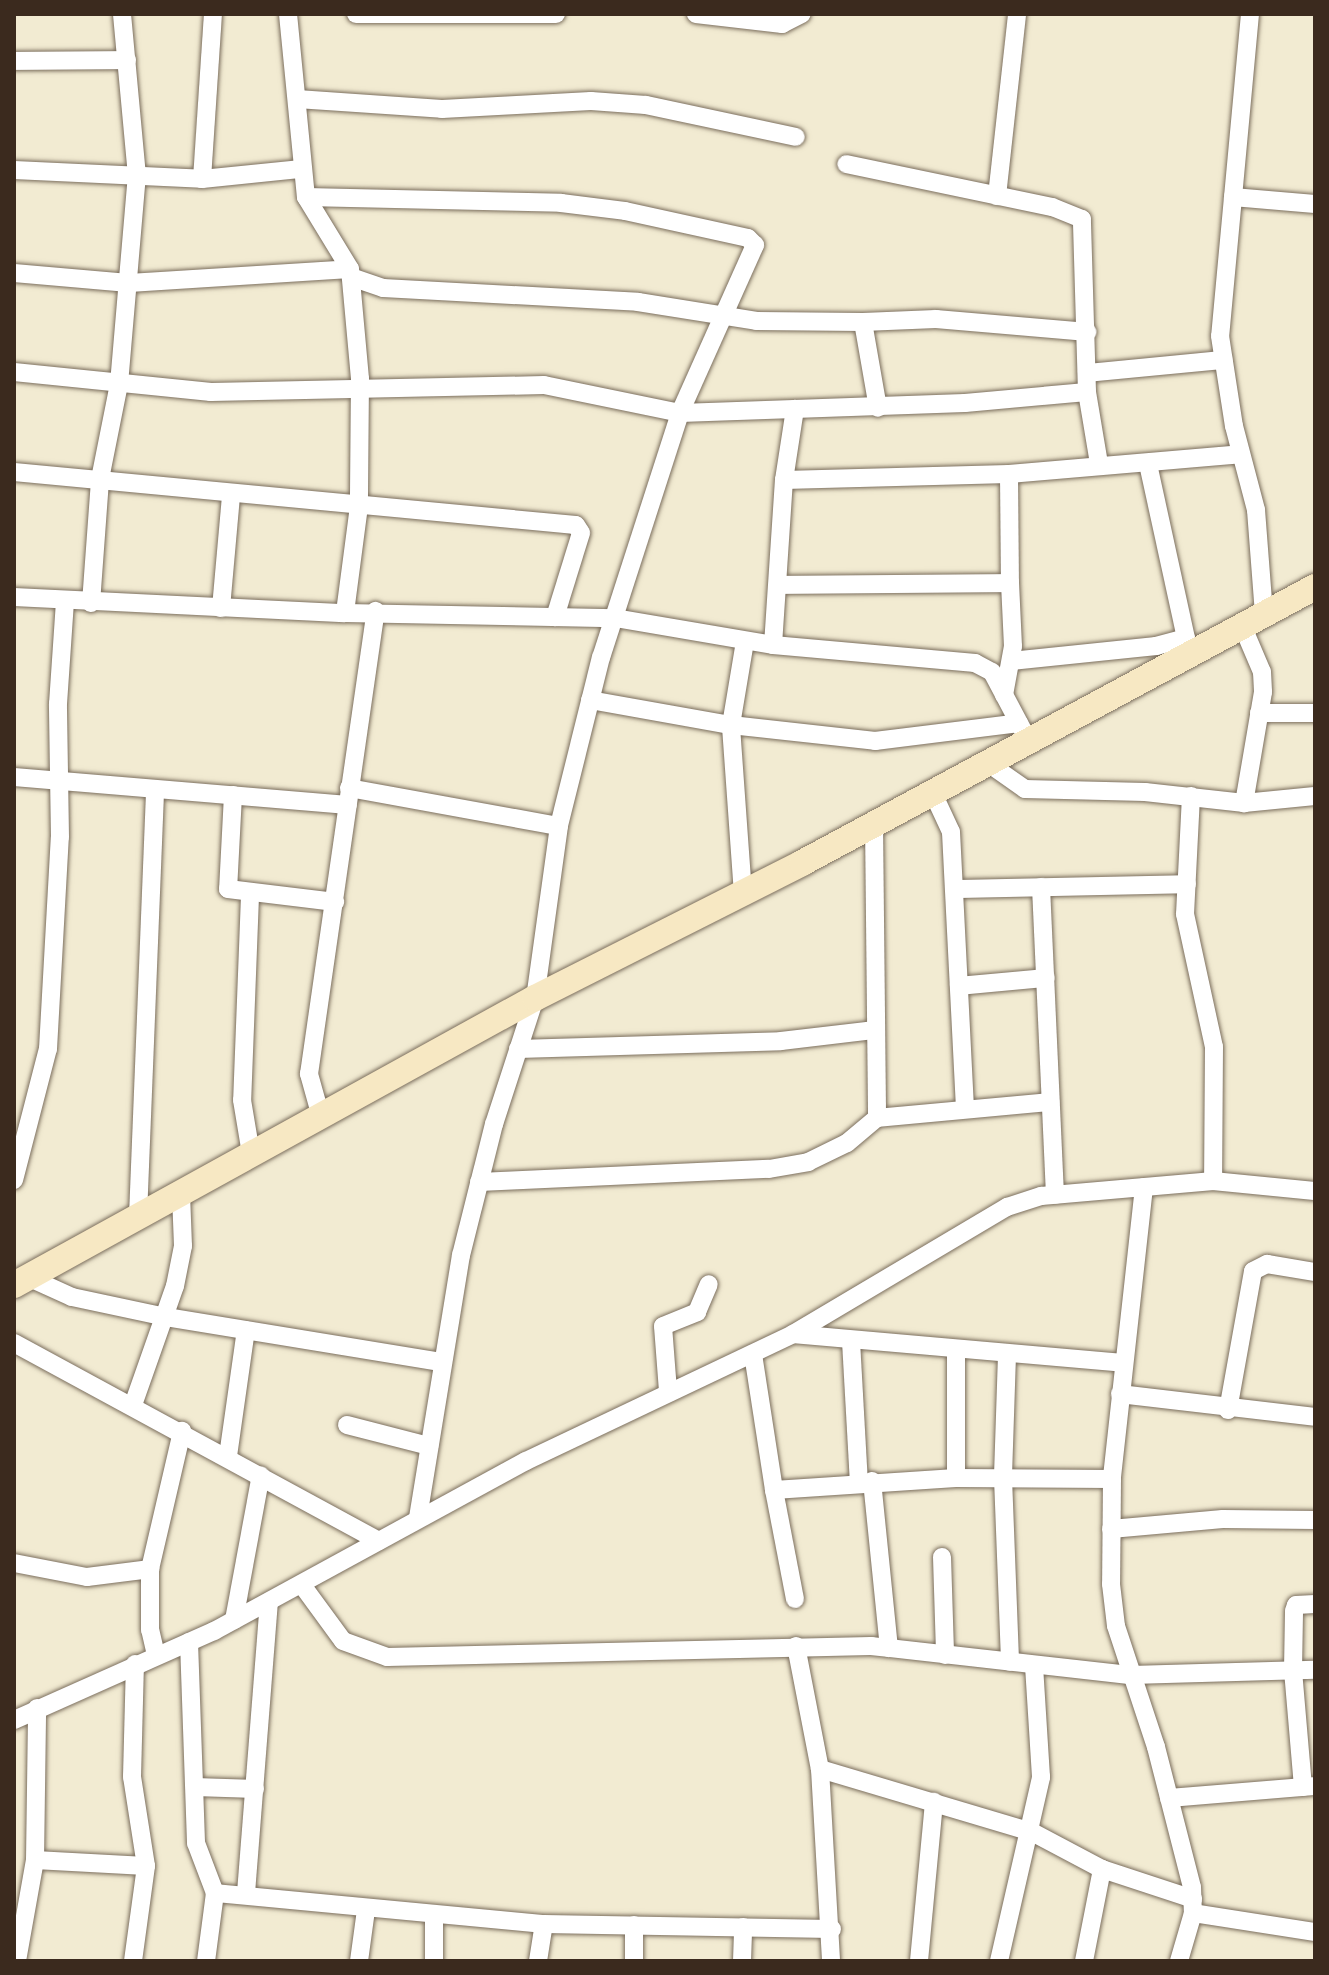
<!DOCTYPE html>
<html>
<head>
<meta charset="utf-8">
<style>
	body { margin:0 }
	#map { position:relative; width:1329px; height:1975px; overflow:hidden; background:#f2ebd2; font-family:"Gochi Hand",sans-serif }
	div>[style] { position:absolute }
	.roads { filter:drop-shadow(0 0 2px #7b6e5d) drop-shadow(0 0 2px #7b6e5d) }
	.street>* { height:18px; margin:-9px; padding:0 9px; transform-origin:9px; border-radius:9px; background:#fff }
	.secondary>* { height:26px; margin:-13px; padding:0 13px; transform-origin:13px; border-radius:13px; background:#f7e8c3 }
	span { translate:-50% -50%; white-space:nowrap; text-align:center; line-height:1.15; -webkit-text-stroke:7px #fcf5e5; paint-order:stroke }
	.frame { position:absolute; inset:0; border:16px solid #3b2a1e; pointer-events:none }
</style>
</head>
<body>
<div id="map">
	<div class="roads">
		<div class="street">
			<div style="left:288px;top:14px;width:184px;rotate:84.4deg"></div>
			<div style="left:306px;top:197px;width:84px;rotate:58.6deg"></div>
			<div style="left:350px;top:269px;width:110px;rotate:84.8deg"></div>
			<div style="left:360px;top:379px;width:127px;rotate:90.5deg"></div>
			<div style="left:359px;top:506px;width:108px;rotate:97.5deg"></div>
			<div style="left:356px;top:14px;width:200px"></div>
			<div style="left:696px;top:14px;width:87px;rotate:6.6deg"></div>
			<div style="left:782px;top:24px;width:22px;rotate:-27deg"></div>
			<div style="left:1250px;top:14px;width:323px;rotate:95.3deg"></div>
			<div style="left:1220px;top:336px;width:91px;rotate:81.2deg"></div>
			<div style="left:1234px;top:426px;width:87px;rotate:75.3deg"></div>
			<div style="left:1256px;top:510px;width:103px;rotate:85.6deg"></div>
			<div style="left:14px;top:61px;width:113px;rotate:-0.5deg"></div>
			<div style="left:297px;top:99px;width:145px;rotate:3.9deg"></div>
			<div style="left:442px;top:109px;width:149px;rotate:-3.1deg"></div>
			<div style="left:591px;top:101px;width:55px;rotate:4.2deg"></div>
			<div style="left:646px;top:105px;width:153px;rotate:12deg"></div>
			<div style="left:14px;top:170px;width:188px;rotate:2.7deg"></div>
			<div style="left:202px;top:179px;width:100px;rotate:-5.8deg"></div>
			<div style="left:202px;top:179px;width:165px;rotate:-86.2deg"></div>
			<div style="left:997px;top:196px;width:183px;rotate:-83.7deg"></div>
			<div style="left:306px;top:197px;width:255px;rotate:1.3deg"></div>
			<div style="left:561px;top:203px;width:64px;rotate:7.1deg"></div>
			<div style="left:625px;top:211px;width:126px;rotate:12.4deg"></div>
			<div style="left:748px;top:238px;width:10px;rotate:45deg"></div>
			<div style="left:755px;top:245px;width:184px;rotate:114.1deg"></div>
			<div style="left:680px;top:413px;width:256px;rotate:107.9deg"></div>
			<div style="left:601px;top:657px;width:174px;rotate:104deg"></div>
			<div style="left:559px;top:826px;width:174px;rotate:97.9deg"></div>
			<div style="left:535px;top:998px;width:133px;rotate:108deg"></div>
			<div style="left:494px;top:1124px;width:135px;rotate:104.1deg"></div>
			<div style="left:461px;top:1255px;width:266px;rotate:99.3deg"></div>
			<div style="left:1233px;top:197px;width:82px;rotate:4.9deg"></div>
			<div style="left:14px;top:273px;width:115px;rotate:5deg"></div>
			<div style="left:129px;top:283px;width:221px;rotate:-3.6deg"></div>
			<div style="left:351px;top:277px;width:34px;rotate:19deg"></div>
			<div style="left:383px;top:288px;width:255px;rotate:3.1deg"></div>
			<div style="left:638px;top:302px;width:120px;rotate:9.1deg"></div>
			<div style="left:756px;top:321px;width:107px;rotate:0.5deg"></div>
			<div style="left:863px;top:322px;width:87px;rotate:80.1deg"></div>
			<div style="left:863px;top:322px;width:73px;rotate:-2.4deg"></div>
			<div style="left:936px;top:319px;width:152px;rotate:4.9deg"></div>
			<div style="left:14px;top:372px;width:198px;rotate:5.8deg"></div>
			<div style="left:211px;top:392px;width:333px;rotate:-1.2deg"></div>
			<div style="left:544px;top:385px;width:139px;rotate:11.6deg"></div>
			<div style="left:680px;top:413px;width:285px;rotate:-2deg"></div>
			<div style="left:965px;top:403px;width:122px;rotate:-5.2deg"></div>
			<div style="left:1087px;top:392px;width:173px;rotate:-91.7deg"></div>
			<div style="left:1082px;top:219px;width:32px;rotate:-158deg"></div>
			<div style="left:1052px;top:207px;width:210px;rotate:-168.2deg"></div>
			<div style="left:1087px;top:373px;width:137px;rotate:-5.5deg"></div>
			<div style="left:1087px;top:392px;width:73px;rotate:80.5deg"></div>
			<div style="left:1148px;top:464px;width:192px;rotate:77.7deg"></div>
			<div style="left:14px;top:472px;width:564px;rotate:5.39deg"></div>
			<div style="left:576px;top:525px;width:9px;rotate:58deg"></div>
			<div style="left:581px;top:533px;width:88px;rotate:107.2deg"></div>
			<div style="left:1009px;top:474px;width:109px;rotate:89.5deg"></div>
			<div style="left:784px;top:480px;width:225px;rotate:-1.5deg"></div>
			<div style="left:1009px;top:474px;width:232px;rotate:-4.9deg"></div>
			<div style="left:778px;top:585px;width:232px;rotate:-0.5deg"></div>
			<div style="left:1010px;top:583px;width:63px;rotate:87.3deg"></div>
			<div style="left:1013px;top:646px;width:50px;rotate:100.4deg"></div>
			<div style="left:14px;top:597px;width:331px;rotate:2.8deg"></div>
			<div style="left:345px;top:613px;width:270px;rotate:1.1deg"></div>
			<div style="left:615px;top:618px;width:160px;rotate:9.7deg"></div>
			<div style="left:773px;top:645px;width:203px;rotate:5.1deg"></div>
			<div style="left:975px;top:663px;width:19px;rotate:28deg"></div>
			<div style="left:992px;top:672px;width:75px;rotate:62.1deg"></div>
			<div style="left:91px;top:603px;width:124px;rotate:-85.8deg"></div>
			<div style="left:100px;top:479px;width:97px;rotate:-78.7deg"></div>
			<div style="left:119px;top:384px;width:209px;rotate:-85.1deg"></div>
			<div style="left:137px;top:176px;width:163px;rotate:-95.3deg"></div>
			<div style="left:221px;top:608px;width:112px;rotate:-84.9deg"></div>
			<div style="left:1242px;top:625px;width:51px;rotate:66.9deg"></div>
			<div style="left:1262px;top:672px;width:20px;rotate:87deg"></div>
			<div style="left:1263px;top:692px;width:113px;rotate:99.7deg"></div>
			<div style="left:773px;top:645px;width:165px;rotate:-86.2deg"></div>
			<div style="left:784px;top:480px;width:72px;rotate:-81.2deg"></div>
			<div style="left:1011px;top:661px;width:146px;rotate:-5.9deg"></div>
			<div style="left:1156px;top:646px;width:31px;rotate:-15deg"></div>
			<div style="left:590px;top:700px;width:143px;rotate:10.1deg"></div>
			<div style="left:731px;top:725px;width:145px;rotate:6.3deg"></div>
			<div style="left:875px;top:741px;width:145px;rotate:-7.1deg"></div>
			<div style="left:1259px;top:713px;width:56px"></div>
			<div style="left:985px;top:761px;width:49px;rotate:35deg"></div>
			<div style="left:1025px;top:789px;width:120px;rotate:1.4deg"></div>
			<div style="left:1145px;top:792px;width:100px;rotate:6.3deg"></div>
			<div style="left:1244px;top:803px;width:71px;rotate:-5.6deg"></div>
			<div style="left:14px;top:777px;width:335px;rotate:4.8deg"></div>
			<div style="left:349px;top:788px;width:213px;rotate:10.3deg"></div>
			<div style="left:932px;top:791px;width:45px;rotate:65.1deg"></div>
			<div style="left:951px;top:832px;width:276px;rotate:87.1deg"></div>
			<div style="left:233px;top:795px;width:94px;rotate:93deg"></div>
			<div style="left:228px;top:889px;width:108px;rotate:6.9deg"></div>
			<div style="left:1191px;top:796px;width:118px;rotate:92.9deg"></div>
			<div style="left:1185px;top:914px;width:136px;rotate:77.7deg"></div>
			<div style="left:1214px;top:1047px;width:134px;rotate:90.4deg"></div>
			<div style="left:874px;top:823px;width:295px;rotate:89.4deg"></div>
			<div style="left:877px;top:1118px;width:174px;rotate:-5.3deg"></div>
			<div style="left:1041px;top:887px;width:308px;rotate:87.4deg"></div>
			<div style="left:956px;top:889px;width:231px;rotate:-1.2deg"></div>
			<div style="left:743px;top:894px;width:169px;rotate:-94.1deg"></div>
			<div style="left:731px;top:725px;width:85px;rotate:-80.5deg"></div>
			<div style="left:250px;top:896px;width:204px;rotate:92.2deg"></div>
			<div style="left:242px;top:1100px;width:55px;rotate:80.5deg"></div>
			<div style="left:959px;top:986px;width:87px;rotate:-5.3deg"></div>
			<div style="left:518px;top:1049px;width:263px;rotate:-1.7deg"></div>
			<div style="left:781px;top:1041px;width:95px;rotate:-6.7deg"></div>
			<div style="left:321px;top:1117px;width:45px;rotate:-105.6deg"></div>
			<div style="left:309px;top:1074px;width:468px;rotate:-81.8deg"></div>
			<div style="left:14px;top:1180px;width:135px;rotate:-75.5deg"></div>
			<div style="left:48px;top:1049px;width:212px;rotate:-86.8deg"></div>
			<div style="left:60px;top:837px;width:133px;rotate:-90.9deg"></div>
			<div style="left:58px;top:704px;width:103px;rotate:-86.1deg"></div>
			<div style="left:479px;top:1182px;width:290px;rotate:-2.6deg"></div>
			<div style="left:769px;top:1169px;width:40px;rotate:-10deg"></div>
			<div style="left:808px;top:1162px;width:43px;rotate:-26deg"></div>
			<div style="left:847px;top:1143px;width:39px;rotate:-40deg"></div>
			<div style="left:1144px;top:1187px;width:294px;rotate:96.3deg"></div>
			<div style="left:1112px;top:1479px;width:105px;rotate:90.5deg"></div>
			<div style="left:1111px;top:1584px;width:42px;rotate:83.2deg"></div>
			<div style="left:1116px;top:1626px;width:127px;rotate:71.7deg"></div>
			<div style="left:1156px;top:1747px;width:145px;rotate:75.6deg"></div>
			<div style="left:1192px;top:1887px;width:26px;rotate:88deg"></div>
			<div style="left:1193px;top:1913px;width:50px;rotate:106.3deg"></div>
			<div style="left:138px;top:1216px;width:427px;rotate:-87.7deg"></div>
			<div style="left:30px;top:1278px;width:46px;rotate:24.3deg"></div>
			<div style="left:72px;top:1297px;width:96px;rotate:12deg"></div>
			<div style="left:166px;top:1317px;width:280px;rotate:9.3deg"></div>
			<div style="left:793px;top:1334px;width:331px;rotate:5deg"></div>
			<div style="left:851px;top:1341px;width:141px;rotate:86.8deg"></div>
			<div style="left:14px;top:1343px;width:415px;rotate:28.5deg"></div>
			<div style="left:956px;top:1349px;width:129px;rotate:90deg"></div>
			<div style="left:753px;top:1354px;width:138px;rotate:81.2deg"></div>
			<div style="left:774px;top:1490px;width:182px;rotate:-3.8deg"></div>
			<div style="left:956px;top:1478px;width:156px;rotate:0.4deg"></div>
			<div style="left:1007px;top:1355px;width:123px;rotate:91.9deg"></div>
			<div style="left:1003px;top:1478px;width:184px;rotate:87.8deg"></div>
			<div style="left:668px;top:1391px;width:65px;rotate:-94.4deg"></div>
			<div style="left:663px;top:1326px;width:37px;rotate:-22deg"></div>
			<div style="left:697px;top:1312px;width:30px;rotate:-67deg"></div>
			<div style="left:1120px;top:1394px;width:196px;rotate:6.7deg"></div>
			<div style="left:133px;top:1405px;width:126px;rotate:-70.6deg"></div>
			<div style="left:175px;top:1286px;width:41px;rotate:-78.7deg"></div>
			<div style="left:183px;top:1246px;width:52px;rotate:-92.2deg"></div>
			<div style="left:1228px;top:1410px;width:141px;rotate:-79.8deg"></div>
			<div style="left:1253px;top:1271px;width:16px;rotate:-27deg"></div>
			<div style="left:1267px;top:1264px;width:49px;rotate:9.5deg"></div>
			<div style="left:347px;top:1425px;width:85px;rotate:14.4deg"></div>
			<div style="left:228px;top:1456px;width:127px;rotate:-81.9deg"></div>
			<div style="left:872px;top:1481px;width:168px;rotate:84.2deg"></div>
			<div style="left:774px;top:1490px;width:111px;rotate:79.1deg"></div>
			<div style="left:1111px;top:1529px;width:112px;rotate:-5.1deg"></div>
			<div style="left:1223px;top:1519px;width:92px;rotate:0.6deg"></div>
			<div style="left:942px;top:1557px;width:98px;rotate:88.2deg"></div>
			<div style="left:14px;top:1563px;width:74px;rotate:10.9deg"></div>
			<div style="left:87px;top:1577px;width:64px;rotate:-7.2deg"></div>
			<div style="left:302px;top:1585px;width:69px;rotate:53.8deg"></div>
			<div style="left:343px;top:1641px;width:47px;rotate:20deg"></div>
			<div style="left:387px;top:1657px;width:484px;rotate:-1.3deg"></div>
			<div style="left:871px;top:1646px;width:262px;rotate:6.4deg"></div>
			<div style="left:1131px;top:1675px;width:184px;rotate:-1.6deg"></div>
			<div style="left:234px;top:1620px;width:147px;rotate:-79.5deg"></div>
			<div style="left:189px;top:1642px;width:201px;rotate:88deg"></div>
			<div style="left:196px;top:1843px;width:53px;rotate:69.2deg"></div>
			<div style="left:215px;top:1893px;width:69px;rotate:97.5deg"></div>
			<div style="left:796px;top:1646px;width:125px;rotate:79deg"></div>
			<div style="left:820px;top:1769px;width:192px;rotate:86.7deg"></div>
			<div style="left:156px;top:1655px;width:26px;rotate:-103deg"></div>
			<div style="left:150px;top:1630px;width:61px;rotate:-90deg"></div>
			<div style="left:150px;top:1569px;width:142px;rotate:-76.9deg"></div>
			<div style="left:14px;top:1720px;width:219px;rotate:-24deg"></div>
			<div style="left:214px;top:1631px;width:355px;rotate:-28.6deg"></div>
			<div style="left:526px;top:1461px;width:296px;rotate:-25.4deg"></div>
			<div style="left:793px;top:1334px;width:249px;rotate:-30.7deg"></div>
			<div style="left:1007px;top:1207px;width:36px;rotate:-18deg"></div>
			<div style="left:1041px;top:1196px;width:173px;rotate:-5deg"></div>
			<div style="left:1213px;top:1181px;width:102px;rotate:5.6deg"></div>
			<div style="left:820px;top:1769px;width:221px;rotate:16.6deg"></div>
			<div style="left:1032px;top:1832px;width:79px;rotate:27.9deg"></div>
			<div style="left:1102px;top:1869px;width:96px;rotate:18.2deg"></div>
			<div style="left:196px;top:1787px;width:59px;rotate:1.9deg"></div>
			<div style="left:1303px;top:1787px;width:117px;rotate:-94.9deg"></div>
			<div style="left:1293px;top:1670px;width:59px;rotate:-89deg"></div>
			<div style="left:1294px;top:1611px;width:6px;rotate:-72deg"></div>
			<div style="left:1296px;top:1605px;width:19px;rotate:-3deg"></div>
			<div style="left:1169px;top:1798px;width:145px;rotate:-4.7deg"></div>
			<div style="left:35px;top:1860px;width:111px;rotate:3.1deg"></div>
			<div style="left:215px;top:1893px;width:330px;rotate:5.4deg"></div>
			<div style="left:544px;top:1924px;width:288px;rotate:1deg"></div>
			<div style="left:246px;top:1893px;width:292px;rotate:-85.5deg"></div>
			<div style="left:1193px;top:1913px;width:123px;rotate:8.9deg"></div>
			<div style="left:634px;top:1925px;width:36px;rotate:90deg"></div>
			<div style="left:17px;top:1961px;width:103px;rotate:-79.9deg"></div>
			<div style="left:35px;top:1860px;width:152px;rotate:-89.2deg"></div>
			<div style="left:133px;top:1961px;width:96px;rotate:-82.2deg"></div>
			<div style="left:146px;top:1866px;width:90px;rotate:-98.9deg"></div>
			<div style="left:132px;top:1777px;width:113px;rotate:-88.5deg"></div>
			<div style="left:359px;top:1961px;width:51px;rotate:-82.2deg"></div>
			<div style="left:434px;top:1961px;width:46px;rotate:-90deg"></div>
			<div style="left:538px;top:1961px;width:37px;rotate:-81deg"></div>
			<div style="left:742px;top:1961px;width:34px;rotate:-88deg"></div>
			<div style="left:919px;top:1961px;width:160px;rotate:-84.6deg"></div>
			<div style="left:999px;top:1961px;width:189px;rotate:-77.1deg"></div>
			<div style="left:1041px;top:1777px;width:112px;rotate:-93.6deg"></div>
			<div style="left:1084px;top:1961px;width:94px;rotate:-78.9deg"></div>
		</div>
		<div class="secondary">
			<div style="left:14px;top:1285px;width:595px;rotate:-28.85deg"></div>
			<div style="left:535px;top:998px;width:299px;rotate:-26.8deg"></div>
			<div style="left:802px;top:863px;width:583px;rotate:-28.28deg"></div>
		</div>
	</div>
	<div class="frame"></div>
</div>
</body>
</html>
